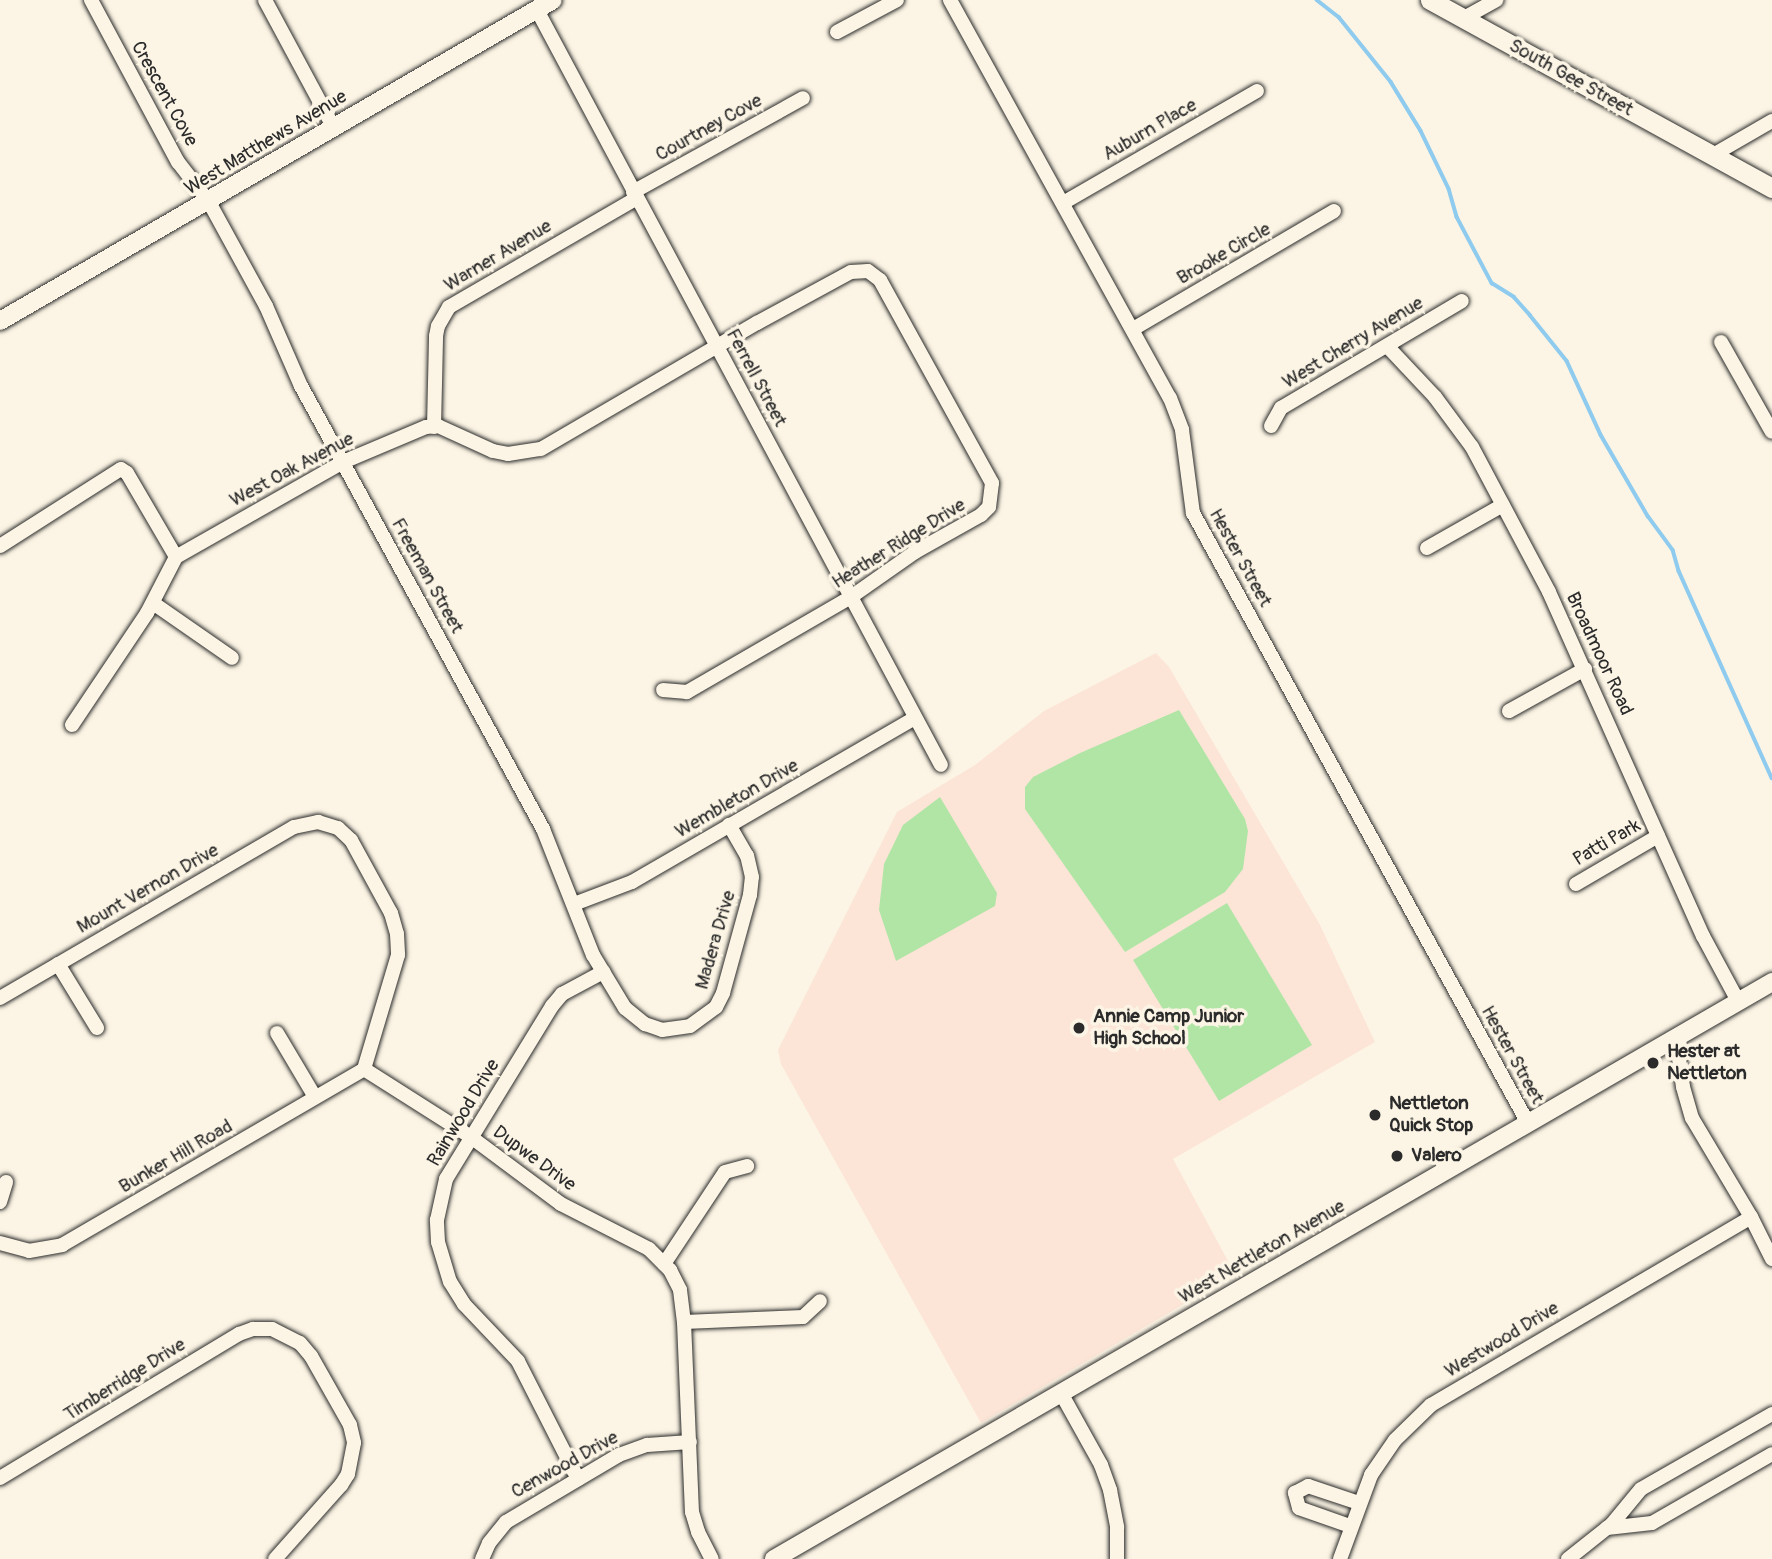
<!DOCTYPE html>
<html>
<head>
<meta charset="utf-8">
<style>
	body { margin:0 }
	#map { position:relative; width:1772px; height:1559px; overflow:hidden; background:#fcf5e5; font-family:Pangolin,sans-serif }
	div>[style] { position:absolute }
	.built>* { inset:0; background:#fce5d7 }
	.green>* { inset:0; background:#b1e5a6 }
	.stream>* { height:3.5px; margin:-1.75px; padding:0 1.75px; transform-origin:1.75px; border-radius:1.75px; background:#8ecbee }
	.roads { filter:drop-shadow(0 0 2px #2b2b2b) drop-shadow(0 0 2px #2b2b2b) }
	.minor>* { height:14px; margin:-7px; padding:0 7px; transform-origin:7px; border-radius:7px; background:#fcf5e5 }
	.tertiary>* { height:18px; margin:-9px; padding:0 9px; transform-origin:9px; border-radius:9px; background:#fcf5e5 }
	.secondary>* { height:19px; margin:-9.5px; padding:0 9.5px; transform-origin:9.5px; border-radius:9.5px; background:#fcf5e5 }
	.dots>* { width:19px; height:19px; translate:-50% -50%; box-sizing:border-box; border:4px solid #fcf5e5; border-radius:50% }
	span { translate:-50% -50%; white-space:nowrap; text-align:center; line-height:1.15; -webkit-text-stroke:7px #fcf5e5; paint-order:stroke }
	.street-label { font-size:19px; color:#2b2b2b }
	.poi-label { font-size:19px; color:#2b2b2b; font-weight:700 }
	.left { translate:0 -50%; text-align:left }
</style>
</head>
<body>
<div id="map">
	<div class="built">
		<div style="clip-path:polygon(1156px 653px,1169px 667px,1320px 925px,1375px 1042px,1173px 1159px,1235px 1274px,981px 1423px,781px 1064px,778px 1050px,897px 812px,975px 765px,1044px 711px)"></div>
	</div>
	<div class="green">
		<div style="clip-path:polygon(1179px 710px,1245px 819px,1248px 831px,1243px 869px,1225px 892px,1125px 952px,1025px 809px,1025px 787px,1033px 777px,1080px 753px)"></div>
		<div style="clip-path:polygon(940px 797px,997px 893px,995px 906px,896px 961px,879px 910px,884px 864px,903px 825px)"></div>
		<div style="clip-path:polygon(1227px 903px,1312px 1045px,1219px 1101px,1133px 960px)"></div>
	</div>
	<div class="stream">
		<div style="left:1317px;top:0;width:28px;rotate:38deg"></div>
		<div style="left:1339px;top:17px;width:83px;rotate:51.3deg"></div>
		<div style="left:1391px;top:82px;width:57px;rotate:58.5deg"></div>
		<div style="left:1421px;top:131px;width:64px;rotate:64.2deg"></div>
		<div style="left:1449px;top:189px;width:29px;rotate:74deg"></div>
		<div style="left:1457px;top:217px;width:75px;rotate:62.1deg"></div>
		<div style="left:1492px;top:283px;width:26px;rotate:32deg"></div>
		<div style="left:1514px;top:297px;width:24px;rotate:48deg"></div>
		<div style="left:1530px;top:315px;width:59px;rotate:51.2deg"></div>
		<div style="left:1567px;top:361px;width:81px;rotate:65.3deg"></div>
		<div style="left:1601px;top:435px;width:94px;rotate:59.9deg"></div>
		<div style="left:1648px;top:516px;width:42px;rotate:53.7deg"></div>
		<div style="left:1673px;top:550px;width:22px;rotate:74deg"></div>
		<div style="left:1679px;top:571px;width:227px;rotate:65.8deg"></div>
	</div>
	<div class="roads">
		<div class="minor">
			<div style="left:91px;top:0;width:184px;rotate:61.8deg"></div>
			<div style="left:178px;top:162px;width:51px;rotate:52.2deg"></div>
			<div style="left:209px;top:202px;width:119px;rotate:61.3deg"></div>
			<div style="left:266px;top:306px;width:87px;rotate:66.4deg"></div>
			<div style="left:301px;top:386px;width:505px;rotate:61.35deg"></div>
			<div style="left:543px;top:829px;width:136px;rotate:68.4deg"></div>
			<div style="left:593px;top:955px;width:62px;rotate:58.9deg"></div>
			<div style="left:625px;top:1008px;width:26px;rotate:39deg"></div>
			<div style="left:645px;top:1024px;width:18px;rotate:19deg"></div>
			<div style="left:662px;top:1030px;width:28px;rotate:-8deg"></div>
			<div style="left:690px;top:1026px;width:32px;rotate:-36deg"></div>
			<div style="left:716px;top:1007px;width:16px;rotate:-63deg"></div>
			<div style="left:723px;top:993px;width:102px;rotate:-74.6deg"></div>
			<div style="left:750px;top:895px;width:18px;rotate:-84deg"></div>
			<div style="left:752px;top:877px;width:22px;rotate:-103deg"></div>
			<div style="left:747px;top:856px;width:36px;rotate:-120deg"></div>
			<div style="left:265px;top:0;width:145px;rotate:61.7deg"></div>
			<div style="left:950px;top:0;width:455px;rotate:61.1deg"></div>
			<div style="left:1170px;top:398px;width:34px;rotate:69deg"></div>
			<div style="left:1182px;top:430px;width:84px;rotate:82.5deg"></div>
			<div style="left:1193px;top:513px;width:696px;rotate:61.23deg"></div>
			<div style="left:537px;top:10px;width:856px;rotate:61.85deg"></div>
			<div style="left:1464px;top:18px;width:37px;rotate:-29deg"></div>
			<div style="left:837px;top:32px;width:68px;rotate:-28.1deg"></div>
			<div style="left:1713px;top:155px;width:68px;rotate:-30deg"></div>
			<div style="left:633px;top:192px;width:194px;rotate:-28.9deg"></div>
			<div style="left:1063px;top:203px;width:224px;rotate:-30deg"></div>
			<div style="left:1133px;top:329px;width:233px;rotate:-30.4deg"></div>
			<div style="left:1721px;top:342px;width:103px;rotate:60.5deg"></div>
			<div style="left:1387px;top:346px;width:70px;rotate:46.7deg"></div>
			<div style="left:1435px;top:397px;width:62px;rotate:53.5deg"></div>
			<div style="left:1472px;top:447px;width:164px;rotate:62deg"></div>
			<div style="left:1549px;top:592px;width:377px;rotate:65.9deg"></div>
			<div style="left:1703px;top:936px;width:74px;rotate:61.7deg"></div>
			<div style="left:1271px;top:426px;width:21px;rotate:-61deg"></div>
			<div style="left:1281px;top:408px;width:210px;rotate:-30.6deg"></div>
			<div style="left:434px;top:427px;width:91px;rotate:-88.7deg"></div>
			<div style="left:436px;top:336px;width:10px;rotate:-79deg"></div>
			<div style="left:438px;top:326px;width:22px;rotate:-60deg"></div>
			<div style="left:449px;top:307px;width:217px;rotate:-30.1deg"></div>
			<div style="left:0;top:546px;width:143px;rotate:-32.5deg"></div>
			<div style="left:121px;top:469px;width:7px;rotate:34deg"></div>
			<div style="left:127px;top:473px;width:97px;rotate:59.7deg"></div>
			<div style="left:1427px;top:548px;width:87px;rotate:-29.5deg"></div>
			<div style="left:153px;top:603px;width:96px;rotate:34.8deg"></div>
			<div style="left:1509px;top:711px;width:87px;rotate:-28.9deg"></div>
			<div style="left:72px;top:725px;width:135px;rotate:-56.2deg"></div>
			<div style="left:147px;top:613px;width:63px;rotate:-62.6deg"></div>
			<div style="left:176px;top:557px;width:192px;rotate:-29.6deg"></div>
			<div style="left:343px;top:462px;width:90px;rotate:-22.9deg"></div>
			<div style="left:426px;top:427px;width:12px;rotate:-5deg"></div>
			<div style="left:438px;top:426px;width:60px;rotate:24.4deg"></div>
			<div style="left:493px;top:451px;width:15px;rotate:11deg"></div>
			<div style="left:508px;top:454px;width:33px;rotate:-9deg"></div>
			<div style="left:541px;top:449px;width:250px;rotate:-30.3deg"></div>
			<div style="left:757px;top:323px;width:107px;rotate:-28.5deg"></div>
			<div style="left:851px;top:272px;width:17px;rotate:-3deg"></div>
			<div style="left:868px;top:271px;width:15px;rotate:37deg"></div>
			<div style="left:880px;top:280px;width:232px;rotate:61.1deg"></div>
			<div style="left:992px;top:483px;width:24px;rotate:97deg"></div>
			<div style="left:989px;top:507px;width:11px;rotate:135deg"></div>
			<div style="left:981px;top:515px;width:76px;rotate:150.7deg"></div>
			<div style="left:915px;top:552px;width:78px;rotate:144.9deg"></div>
			<div style="left:851px;top:597px;width:190px;rotate:149.9deg"></div>
			<div style="left:687px;top:692px;width:24px;rotate:-175deg"></div>
			<div style="left:1576px;top:884px;width:95px;rotate:-30.3deg"></div>
			<div style="left:574px;top:904px;width:62px;rotate:-20.8deg"></div>
			<div style="left:632px;top:882px;width:327px;rotate:-30.1deg"></div>
			<div style="left:58px;top:964px;width:75px;rotate:58.6deg"></div>
			<div style="left:0;top:998px;width:340px;rotate:-30.2deg"></div>
			<div style="left:294px;top:827px;width:25px;rotate:-12deg"></div>
			<div style="left:318px;top:822px;width:21px;rotate:17deg"></div>
			<div style="left:338px;top:828px;width:18px;rotate:43deg"></div>
			<div style="left:351px;top:840px;width:83px;rotate:61.3deg"></div>
			<div style="left:391px;top:913px;width:22px;rotate:74deg"></div>
			<div style="left:397px;top:934px;width:21px;rotate:87deg"></div>
			<div style="left:398px;top:955px;width:119px;rotate:106.6deg"></div>
			<div style="left:277px;top:1033px;width:74px;rotate:59.3deg"></div>
			<div style="left:1676px;top:1037px;width:50px;rotate:82deg"></div>
			<div style="left:1683px;top:1087px;width:32px;rotate:74deg"></div>
			<div style="left:1692px;top:1118px;width:115px;rotate:59.2deg"></div>
			<div style="left:1751px;top:1217px;width:47px;rotate:63.4deg"></div>
			<div style="left:364px;top:1069px;width:127px;rotate:32.4deg"></div>
			<div style="left:471px;top:1137px;width:112px;rotate:36.7deg"></div>
			<div style="left:561px;top:1204px;width:99px;rotate:27.1deg"></div>
			<div style="left:649px;top:1249px;width:30px;rotate:45deg"></div>
			<div style="left:670px;top:1270px;width:22px;rotate:63deg"></div>
			<div style="left:680px;top:1290px;width:32px;rotate:83deg"></div>
			<div style="left:684px;top:1322px;width:190px;rotate:87.6deg"></div>
			<div style="left:692px;top:1512px;width:21px;rotate:73deg"></div>
			<div style="left:698px;top:1532px;width:30px;rotate:63deg"></div>
			<div style="left:0;top:1202px;width:21px;rotate:-73deg"></div>
			<div style="left:0;top:1243px;width:30px;rotate:15deg"></div>
			<div style="left:29px;top:1251px;width:34px;rotate:-10deg"></div>
			<div style="left:62px;top:1245px;width:350px;rotate:-30.2deg"></div>
			<div style="left:664px;top:1264px;width:110px;rotate:-56.5deg"></div>
			<div style="left:725px;top:1172px;width:23px;rotate:-15deg"></div>
			<div style="left:684px;top:1322px;width:119px;rotate:-2.4deg"></div>
			<div style="left:803px;top:1317px;width:23px;rotate:-43deg"></div>
			<div style="left:1061px;top:1393px;width:82px;rotate:60.9deg"></div>
			<div style="left:1101px;top:1465px;width:27px;rotate:70deg"></div>
			<div style="left:1110px;top:1490px;width:38px;rotate:79deg"></div>
			<div style="left:1117px;top:1527px;width:32px;rotate:90deg"></div>
			<div style="left:0;top:1478px;width:279px;rotate:-31.1deg"></div>
			<div style="left:239px;top:1334px;width:15px;rotate:-20deg"></div>
			<div style="left:253px;top:1329px;width:19px"></div>
			<div style="left:272px;top:1329px;width:31px;rotate:27deg"></div>
			<div style="left:300px;top:1343px;width:17px;rotate:50deg"></div>
			<div style="left:311px;top:1356px;width:79px;rotate:60.5deg"></div>
			<div style="left:350px;top:1425px;width:18px;rotate:77deg"></div>
			<div style="left:354px;top:1443px;width:32px;rotate:101deg"></div>
			<div style="left:348px;top:1474px;width:13px;rotate:122deg"></div>
			<div style="left:341px;top:1485px;width:99px;rotate:131.7deg"></div>
			<div style="left:578px;top:1479px;width:132px;rotate:-117deg"></div>
			<div style="left:518px;top:1361px;width:79px;rotate:-133.5deg"></div>
			<div style="left:464px;top:1304px;width:26px;rotate:-122deg"></div>
			<div style="left:450px;top:1282px;width:42px;rotate:-106.7deg"></div>
			<div style="left:438px;top:1242px;width:22px;rotate:-93deg"></div>
			<div style="left:437px;top:1220px;width:42px;rotate:-77.6deg"></div>
			<div style="left:446px;top:1179px;width:203px;rotate:-58.5deg"></div>
			<div style="left:552px;top:1006px;width:16px;rotate:-50deg"></div>
			<div style="left:562px;top:994px;width:47px;rotate:-28.2deg"></div>
			<div style="left:1350px;top:1526px;width:54px;rotate:-160.6deg"></div>
			<div style="left:1299px;top:1508px;width:16px;rotate:-105deg"></div>
			<div style="left:1295px;top:1493px;width:15px;rotate:-28deg"></div>
			<div style="left:1308px;top:1486px;width:54px;rotate:18.4deg"></div>
			<div style="left:1607px;top:1528px;width:45px;rotate:-6.3deg"></div>
			<div style="left:1652px;top:1523px;width:138px;rotate:-29.9deg"></div>
			<div style="left:482px;top:1559px;width:17px;rotate:-66deg"></div>
			<div style="left:489px;top:1543px;width:27px;rotate:-51deg"></div>
			<div style="left:506px;top:1522px;width:131px;rotate:-30.7deg"></div>
			<div style="left:619px;top:1455px;width:30px;rotate:-20deg"></div>
			<div style="left:647px;top:1445px;width:43px;rotate:-4deg"></div>
			<div style="left:1340px;top:1559px;width:90px;rotate:-69.7deg"></div>
			<div style="left:1371px;top:1475px;width:42px;rotate:-55.6deg"></div>
			<div style="left:1395px;top:1440px;width:50px;rotate:-44.2deg"></div>
			<div style="left:1431px;top:1405px;width:371px;rotate:-30.4deg"></div>
			<div style="left:1568px;top:1559px;width:56px;rotate:-38.5deg"></div>
			<div style="left:1612px;top:1524px;width:45px;rotate:-50.4deg"></div>
			<div style="left:1641px;top:1489px;width:151px;rotate:-29.8deg"></div>
		</div>
		<div class="tertiary">
			<div style="left:0;top:321px;width:639px;rotate:-30.13deg"></div>
			<div style="left:774px;top:1559px;width:1153px;rotate:-30.03deg"></div>
		</div>
		<div class="secondary">
			<div style="left:1430px;top:0;width:390px;rotate:28.8deg"></div>
		</div>
	</div>
	<div class="dots">
		<div style="left:1079px;top:1028px;background:#2b2b2b"></div>
		<div style="left:1653px;top:1063px;background:#2b2b2b"></div>
		<div style="left:1375px;top:1115px;background:#2b2b2b"></div>
		<div style="left:1397px;top:1156px;background:#2b2b2b"></div>
	</div>
	<div class="street-label">
		<span style="left:1571px;top:78px;rotate:29deg">South Gee Street</span>
		<span style="left:164px;top:94px;rotate:61deg">Crescent Cove</span>
		<span style="left:709px;top:128px;rotate:-29deg">Courtney Cove</span>
		<span style="left:1150px;top:130px;rotate:-30deg">Auburn Place</span>
		<span style="left:266px;top:143px;rotate:-31deg">West Matthews Avenue</span>
		<span style="left:1224px;top:254px;rotate:-30deg">Brooke Circle</span>
		<span style="left:498px;top:256px;rotate:-31deg">Warner Avenue</span>
		<span style="left:1353px;top:343px;rotate:-31deg">West Cherry Avenue</span>
		<span style="left:756px;top:378px;rotate:62deg">Ferrell Street</span>
		<span style="left:292px;top:470px;rotate:-28deg">West Oak Avenue</span>
		<span style="left:899px;top:544px;rotate:-32deg">Heather Ridge Drive</span>
		<span style="left:1240px;top:558px;rotate:61deg">Hester Street</span>
		<span style="left:427px;top:576px;rotate:61deg">Freeman Street</span>
		<span style="left:1599px;top:654px;rotate:65deg">Broadmoor Road</span>
		<span style="left:737px;top:799px;rotate:-30deg">Wembleton Drive</span>
		<span style="left:1607px;top:843px;rotate:-30deg">Patti Park</span>
		<span style="left:148px;top:889px;rotate:-30deg">Mount Vernon Drive</span>
		<span style="left:716px;top:940px;rotate:-74deg">Madera Drive</span>
		<span style="left:1512px;top:1055px;rotate:61deg">Hester Street</span>
		<span style="left:464px;top:1113px;rotate:-59deg">Rainwood Drive</span>
		<span style="left:176px;top:1157px;rotate:-30deg">Bunker Hill Road</span>
		<span style="left:534px;top:1159px;rotate:36deg">Dupwe Drive</span>
		<span style="left:1262px;top:1252px;rotate:-30deg">West Nettleton Avenue</span>
		<span style="left:1502px;top:1340px;rotate:-31deg">Westwood Drive</span>
		<span style="left:125px;top:1380px;rotate:-32deg">Timberridge Drive</span>
		<span style="left:565px;top:1465px;rotate:-29deg">Cenwood Drive</span>
	</div>
	<div class="poi-label">
		<span class="left" style="left:1093px;top:1028px">Annie Camp Junior<br>High School</span>
		<span class="left" style="left:1667px;top:1063px">Hester at<br>Nettleton</span>
		<span class="left" style="left:1389px;top:1115px">Nettleton<br>Quick Stop</span>
		<span class="left" style="left:1411px;top:1156px">Valero</span>
	</div>
</div>
</body>
</html>
